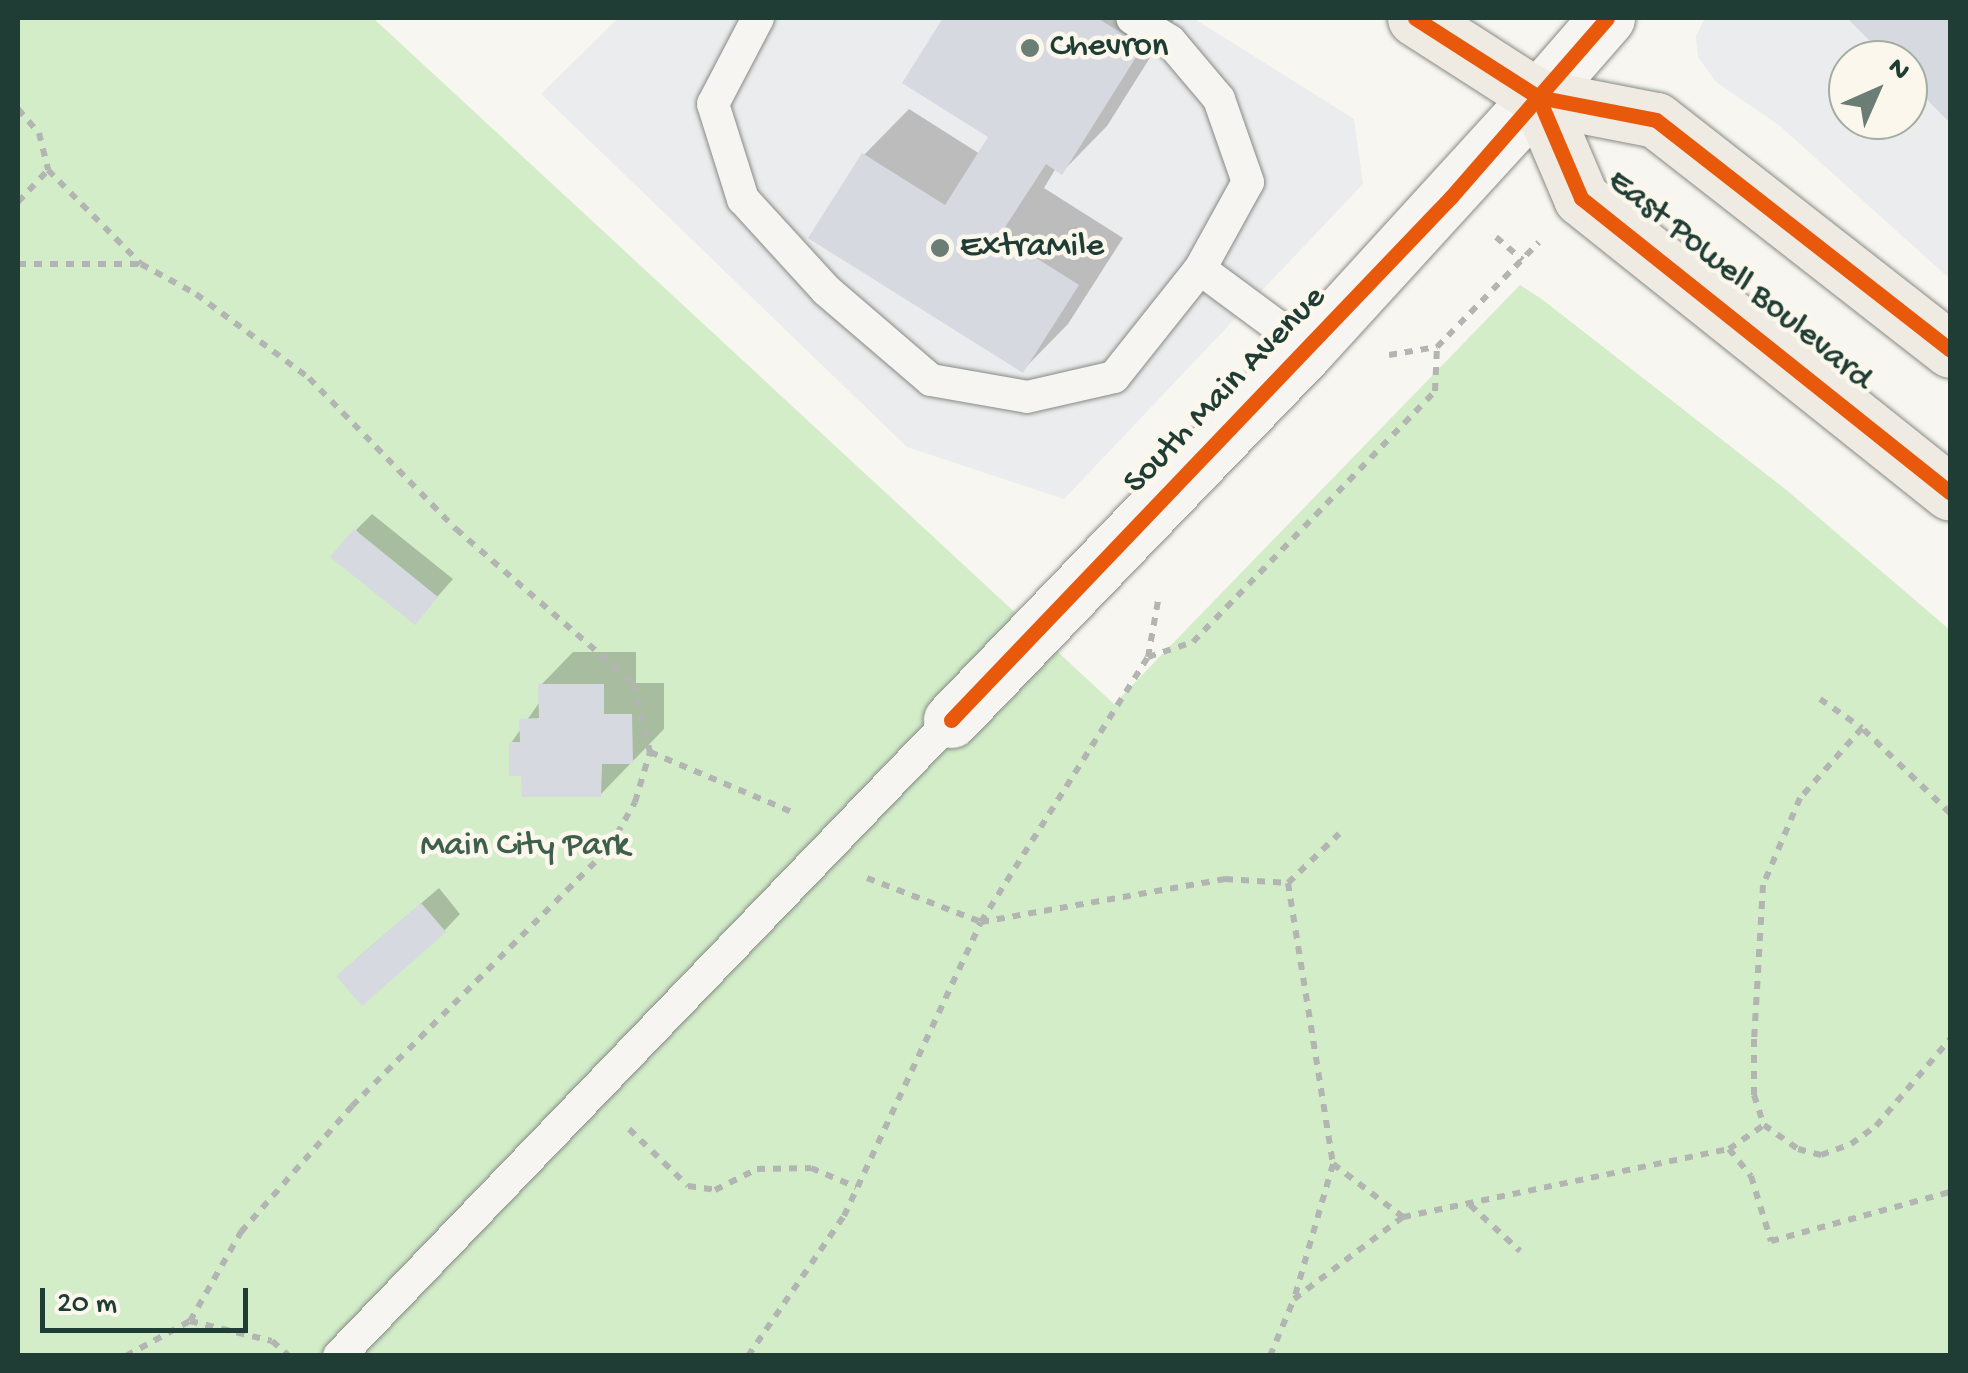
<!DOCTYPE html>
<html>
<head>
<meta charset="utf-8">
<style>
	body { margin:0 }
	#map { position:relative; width:1968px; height:1373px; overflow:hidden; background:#f8f6f0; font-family:"Gochi Hand",sans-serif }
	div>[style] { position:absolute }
	.built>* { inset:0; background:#ebeced }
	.green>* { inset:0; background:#d2edc8 }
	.shadow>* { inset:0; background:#0003 }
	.building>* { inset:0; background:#d6d9df }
	.path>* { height:6px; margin-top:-3px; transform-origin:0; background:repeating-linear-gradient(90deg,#b2b5b1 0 8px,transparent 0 16px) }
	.roads { filter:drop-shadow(0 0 2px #868b86) drop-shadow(0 0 2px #868b86) }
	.service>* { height:32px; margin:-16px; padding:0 16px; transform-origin:16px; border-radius:16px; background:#f6f5f1 }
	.minor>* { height:55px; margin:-27.5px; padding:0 27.5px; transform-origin:27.5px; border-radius:27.5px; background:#f6f5f1 }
	.tertiary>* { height:55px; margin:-27.5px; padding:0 27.5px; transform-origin:27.5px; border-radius:27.5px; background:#f6f5f1 }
	.primary>* { height:55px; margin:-27.5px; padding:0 27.5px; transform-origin:27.5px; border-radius:27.5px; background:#efeae2 }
	.cycleway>* { height:15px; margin:-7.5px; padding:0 7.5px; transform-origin:7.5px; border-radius:7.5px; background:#e8590c }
	.dots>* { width:28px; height:28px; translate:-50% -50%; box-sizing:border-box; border:5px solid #fbf7ec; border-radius:50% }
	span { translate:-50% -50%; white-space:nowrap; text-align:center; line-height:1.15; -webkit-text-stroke:9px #fbf7ec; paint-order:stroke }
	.poi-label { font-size:35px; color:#1f3d34 }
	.left { translate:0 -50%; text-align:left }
	.street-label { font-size:35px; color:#1f3d34 }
	.park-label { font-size:35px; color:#3d5f4b }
	.frame { position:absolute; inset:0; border:20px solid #1f3d34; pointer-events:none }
	.north { position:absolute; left:1828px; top:40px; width:100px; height:100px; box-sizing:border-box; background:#fbf7ec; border:2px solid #a3ada2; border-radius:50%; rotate:45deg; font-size:28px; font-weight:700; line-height:40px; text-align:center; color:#1f3d34 }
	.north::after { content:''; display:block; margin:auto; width:35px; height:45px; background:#6b7e76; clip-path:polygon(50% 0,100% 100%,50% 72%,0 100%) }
	.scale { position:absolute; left:40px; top:1288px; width:208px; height:45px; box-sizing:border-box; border:5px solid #1f3d34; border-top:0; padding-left:12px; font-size:30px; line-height:35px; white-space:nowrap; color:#1f3d34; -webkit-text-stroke:8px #fbf7ec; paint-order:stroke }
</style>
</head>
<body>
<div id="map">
	<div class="built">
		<div style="clip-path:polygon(618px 18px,1193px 18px,1354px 119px,1363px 184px,1064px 499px,907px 447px,541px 94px)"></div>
		<div style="clip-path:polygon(evenodd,1705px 18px,1950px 18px,1950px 279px,1780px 126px,1716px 82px,1698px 57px,1696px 36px,1705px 18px,1848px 60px,1908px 60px,1908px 120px,1848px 120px,1848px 60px)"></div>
	</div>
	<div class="green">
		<div style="clip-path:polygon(18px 18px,373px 18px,1114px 704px,1520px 285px,1543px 300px,1784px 488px,1950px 630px,1950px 1355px,18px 1355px)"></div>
	</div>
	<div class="shadow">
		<div style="clip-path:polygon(946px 18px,1175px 18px,1107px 126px,1062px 172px,1056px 168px,1044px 188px,1123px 238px,1068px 324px,1023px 370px,864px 155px,909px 109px,980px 154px,991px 136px,905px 82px)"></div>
		<div style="clip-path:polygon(1850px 18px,1950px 18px,1950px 119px,1908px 76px,1908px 60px,1892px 60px)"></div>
		<div style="clip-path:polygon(372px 514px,453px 579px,415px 622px,356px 530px)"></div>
		<div style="clip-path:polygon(573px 652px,636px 652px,636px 683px,664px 683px,664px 729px,600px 795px,524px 773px,511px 743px,541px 700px,541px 685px)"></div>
		<div style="clip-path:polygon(439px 888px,460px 914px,444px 931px,356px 959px)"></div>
	</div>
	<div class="building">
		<div style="clip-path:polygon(943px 18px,1097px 18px,1143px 46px,1062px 175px,1046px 164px,1000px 235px,1079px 285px,1023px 373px,808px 238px,862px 153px,945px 205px,988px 137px,902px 83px)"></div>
		<div style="clip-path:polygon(1847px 18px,1950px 18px,1950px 123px,1908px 80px,1908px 60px,1889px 60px)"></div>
		<div style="clip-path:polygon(354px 529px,438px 597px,415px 625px,330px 557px)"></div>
		<div style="clip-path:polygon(538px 684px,604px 684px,604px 714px,632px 714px,633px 764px,602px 764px,601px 797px,522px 797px,521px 776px,509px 776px,509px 742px,520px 742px,519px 719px,539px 718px)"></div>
		<div style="clip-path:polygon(421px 903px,446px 932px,362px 1006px,336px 976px)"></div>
	</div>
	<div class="path">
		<div style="left:18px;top:109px;width:32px;rotate:49deg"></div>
		<div style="left:39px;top:133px;width:38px;rotate:76deg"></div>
		<div style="left:48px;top:170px;width:132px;rotate:45.3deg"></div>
		<div style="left:141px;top:264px;width:63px;rotate:28.6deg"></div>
		<div style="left:196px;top:294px;width:141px;rotate:36.6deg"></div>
		<div style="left:309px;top:378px;width:211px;rotate:45.8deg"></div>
		<div style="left:456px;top:529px;width:235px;rotate:41deg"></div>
		<div style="left:633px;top:683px;width:71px;rotate:76.2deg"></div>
		<div style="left:650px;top:752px;width:152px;rotate:22.9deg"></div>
		<div style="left:18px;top:202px;width:44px;rotate:-46.8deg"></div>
		<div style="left:1496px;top:237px;width:35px;rotate:41deg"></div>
		<div style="left:18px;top:264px;width:121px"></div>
		<div style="left:1389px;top:355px;width:49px;rotate:-9.5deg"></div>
		<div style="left:1148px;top:657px;width:57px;rotate:-79.9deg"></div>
		<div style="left:1820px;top:699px;width:51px;rotate:34.6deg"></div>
		<div style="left:1950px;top:813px;width:122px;rotate:-136deg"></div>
		<div style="left:1862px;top:728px;width:94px;rotate:131.5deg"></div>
		<div style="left:1800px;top:798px;width:95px;rotate:113deg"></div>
		<div style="left:1763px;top:885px;width:154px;rotate:93.3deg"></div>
		<div style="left:1754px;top:1039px;width:56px;rotate:90deg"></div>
		<div style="left:1754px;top:1095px;width:32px;rotate:72deg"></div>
		<div style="left:1764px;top:1125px;width:42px;rotate:35.2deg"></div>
		<div style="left:1798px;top:1149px;width:24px;rotate:15deg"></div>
		<div style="left:1821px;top:1155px;width:32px;rotate:-20deg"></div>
		<div style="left:1851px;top:1144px;width:31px;rotate:-36deg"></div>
		<div style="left:1876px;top:1126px;width:114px;rotate:-49.6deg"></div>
		<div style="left:867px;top:878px;width:122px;rotate:21.1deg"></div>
		<div style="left:981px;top:922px;width:248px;rotate:-10deg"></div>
		<div style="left:1225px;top:879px;width:63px;rotate:3.6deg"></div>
		<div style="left:1288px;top:883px;width:71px;rotate:-43.9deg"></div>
		<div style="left:1288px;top:883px;width:285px;rotate:80.9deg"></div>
		<div style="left:1333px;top:1164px;width:88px;rotate:37.1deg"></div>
		<div style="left:1403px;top:1217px;width:333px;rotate:-11.8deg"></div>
		<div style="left:1729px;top:1149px;width:42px;rotate:-34.4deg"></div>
		<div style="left:629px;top:1129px;width:82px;rotate:44deg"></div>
		<div style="left:688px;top:1186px;width:27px;rotate:8deg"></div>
		<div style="left:715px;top:1190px;width:47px;rotate:-26.6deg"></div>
		<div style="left:757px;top:1169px;width:54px;rotate:-1.1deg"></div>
		<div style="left:811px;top:1168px;width:49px;rotate:22.9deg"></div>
		<div style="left:1729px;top:1149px;width:35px;rotate:51deg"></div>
		<div style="left:1751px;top:1176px;width:68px;rotate:72.9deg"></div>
		<div style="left:1771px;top:1241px;width:186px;rotate:-15.3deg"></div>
		<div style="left:1333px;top:1164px;width:141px;rotate:106.1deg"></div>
		<div style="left:1294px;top:1299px;width:136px;rotate:-37deg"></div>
		<div style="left:1470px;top:1205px;width:68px;rotate:42.6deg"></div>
		<div style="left:190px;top:1321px;width:103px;rotate:-60.2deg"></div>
		<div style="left:241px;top:1232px;width:168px;rotate:-48.6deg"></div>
		<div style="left:352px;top:1106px;width:364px;rotate:-45.1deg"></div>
		<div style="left:609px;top:848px;width:53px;rotate:-60.5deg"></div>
		<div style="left:635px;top:802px;width:52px;rotate:-73.3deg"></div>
		<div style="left:126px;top:1356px;width:73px;rotate:-28.7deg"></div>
		<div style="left:190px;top:1321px;width:84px;rotate:13.7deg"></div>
		<div style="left:272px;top:1341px;width:21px;rotate:41deg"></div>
		<div style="left:748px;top:1356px;width:170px;rotate:-55.6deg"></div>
		<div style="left:844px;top:1216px;width:324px;rotate:-65deg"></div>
		<div style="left:981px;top:922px;width:313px;rotate:-57.8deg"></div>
		<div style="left:1148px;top:657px;width:47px;rotate:-18.4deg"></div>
		<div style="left:1193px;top:642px;width:349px;rotate:-46deg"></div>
		<div style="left:1435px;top:391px;width:44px;rotate:-87.4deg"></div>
		<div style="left:1437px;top:347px;width:146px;rotate:-45.8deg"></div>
		<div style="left:1270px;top:1356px;width:62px;rotate:-67.2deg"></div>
	</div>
	<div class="roads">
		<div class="service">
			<div style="left:758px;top:18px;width:97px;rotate:117.6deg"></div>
			<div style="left:713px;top:104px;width:100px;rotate:72.5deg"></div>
			<div style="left:743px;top:199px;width:123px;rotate:47.6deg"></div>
			<div style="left:826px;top:290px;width:138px;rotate:40.6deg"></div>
			<div style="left:931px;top:380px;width:97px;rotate:10deg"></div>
			<div style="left:1027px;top:397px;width:89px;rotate:-12.9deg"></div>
			<div style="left:1114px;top:377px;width:138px;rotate:-51.5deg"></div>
			<div style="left:1200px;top:269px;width:99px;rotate:-61.1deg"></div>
			<div style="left:1248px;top:182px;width:88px;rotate:-109.3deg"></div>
			<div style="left:1219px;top:99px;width:76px;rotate:-130.2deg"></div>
			<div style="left:1170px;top:41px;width:44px;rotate:-148.8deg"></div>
			<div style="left:1200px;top:269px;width:134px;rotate:36.5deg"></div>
			<div style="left:339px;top:1356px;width:883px;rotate:-46.1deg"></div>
		</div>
		<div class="minor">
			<div style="left:951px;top:720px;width:515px;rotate:-46.1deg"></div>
			<div style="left:1308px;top:349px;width:341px;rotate:-47.6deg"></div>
		</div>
		<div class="tertiary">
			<div style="left:1538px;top:97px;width:105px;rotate:-48.9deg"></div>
		</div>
		<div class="primary">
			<div style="left:1415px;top:18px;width:146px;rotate:32.7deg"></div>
			<div style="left:1538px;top:97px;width:120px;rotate:11deg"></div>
			<div style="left:1656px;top:120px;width:373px;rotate:38deg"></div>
			<div style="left:1538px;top:97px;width:110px;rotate:66.9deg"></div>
			<div style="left:1581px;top:198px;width:472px;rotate:38.6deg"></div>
		</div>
	</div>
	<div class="cycleway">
		<div style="left:1415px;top:18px;width:146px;rotate:32.7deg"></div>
		<div style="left:1538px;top:97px;width:120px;rotate:11deg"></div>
		<div style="left:1656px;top:120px;width:373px;rotate:38deg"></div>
		<div style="left:1538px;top:97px;width:110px;rotate:66.9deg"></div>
		<div style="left:1581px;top:198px;width:472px;rotate:38.6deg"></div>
		<div style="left:951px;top:720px;width:724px;rotate:-46.29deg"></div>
		<div style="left:1451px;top:197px;width:237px;rotate:-48.9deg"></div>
	</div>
	<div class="dots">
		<div style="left:1030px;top:48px;background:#6b7e76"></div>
		<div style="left:940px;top:248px;background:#6b7e76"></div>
	</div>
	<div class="poi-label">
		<span class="left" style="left:1050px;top:48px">Chevron</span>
		<span class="left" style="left:960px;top:248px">ExtraMile</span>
	</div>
	<div class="street-label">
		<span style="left:1739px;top:281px;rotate:39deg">East Powell Boulevard</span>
		<span style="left:1226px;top:391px;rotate:-46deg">South Main Avenue</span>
	</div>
	<div class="park-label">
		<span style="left:525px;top:847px">Main City Park</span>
	</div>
	<div class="frame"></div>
	<div class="north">N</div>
	<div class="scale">20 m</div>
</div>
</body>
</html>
